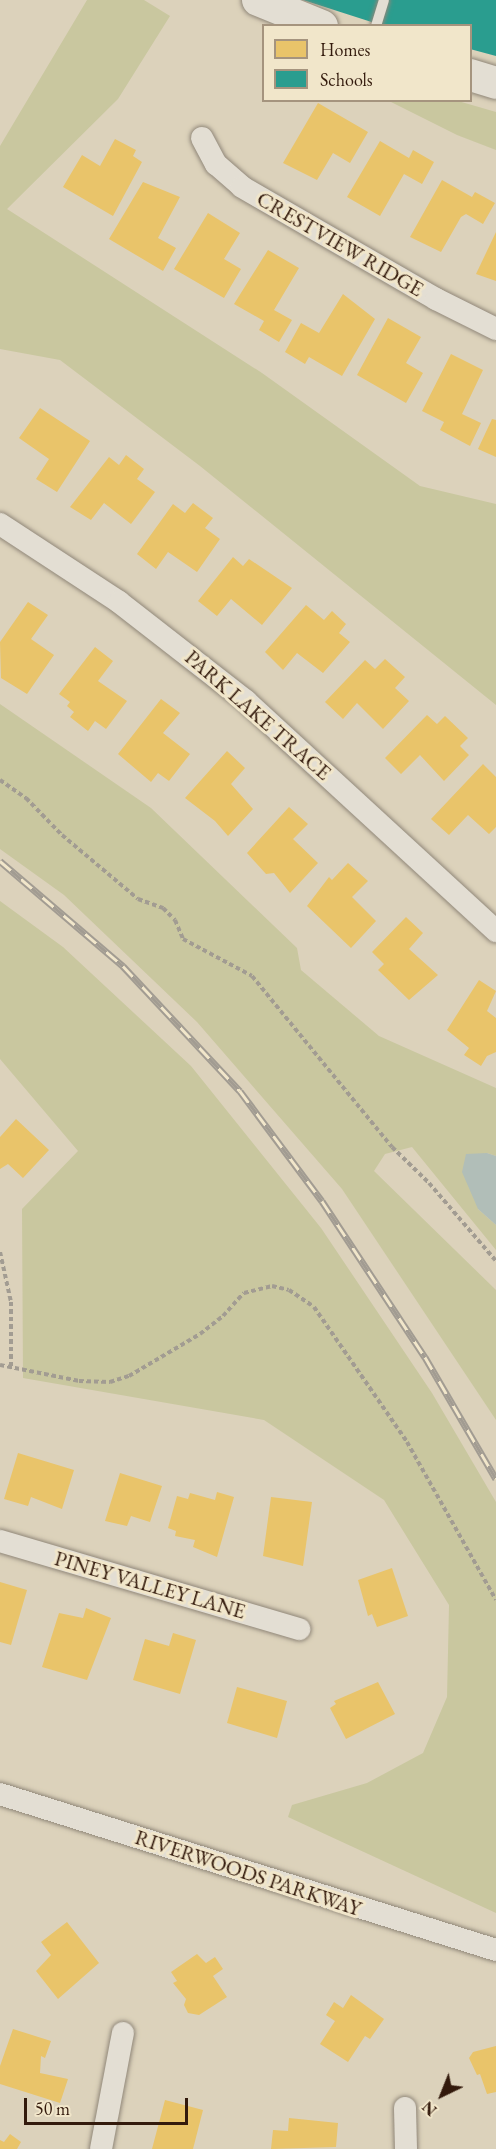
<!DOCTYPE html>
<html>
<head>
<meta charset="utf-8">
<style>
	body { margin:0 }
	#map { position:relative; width:496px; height:2149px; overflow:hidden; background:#dcd2bb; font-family:"EB Garamond",serif }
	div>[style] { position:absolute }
	.green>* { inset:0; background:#c9c79f }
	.water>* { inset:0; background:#b1beb8 }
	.homes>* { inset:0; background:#e9c46a }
	.schools>* { inset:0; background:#2a9d8f }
	.path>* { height:4px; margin-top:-2px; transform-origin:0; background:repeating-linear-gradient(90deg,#a29c92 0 4.5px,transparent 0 7.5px) }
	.roads { filter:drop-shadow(0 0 2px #908779) drop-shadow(0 0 2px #908779) }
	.lane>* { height:10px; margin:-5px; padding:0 5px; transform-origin:5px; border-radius:5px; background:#e3ded3 }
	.street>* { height:22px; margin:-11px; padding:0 11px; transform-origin:11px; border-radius:11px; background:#e3ded3 }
	.secondary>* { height:32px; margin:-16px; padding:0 16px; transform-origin:16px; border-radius:16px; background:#e3ded3 }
	.rail>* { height:7px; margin-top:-3.5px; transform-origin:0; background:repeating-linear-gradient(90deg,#f1e6ca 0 14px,#a29c92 0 28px); box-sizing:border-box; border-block:2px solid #a29c92 }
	span { translate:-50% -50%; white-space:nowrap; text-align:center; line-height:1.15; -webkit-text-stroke:6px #f1e6ca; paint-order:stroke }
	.street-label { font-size:21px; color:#331a0c }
	.legend { position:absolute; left:262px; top:24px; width:210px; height:78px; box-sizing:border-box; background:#f1e6ca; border:2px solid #a5947e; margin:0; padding:8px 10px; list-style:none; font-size:18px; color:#331a0c }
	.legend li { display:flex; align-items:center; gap:12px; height:30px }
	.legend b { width:30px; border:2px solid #a5947e }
	.north { position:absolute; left:412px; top:2065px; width:60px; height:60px; -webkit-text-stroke:4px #f1e6ca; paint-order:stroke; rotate:223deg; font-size:16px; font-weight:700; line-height:24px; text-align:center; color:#331a0c }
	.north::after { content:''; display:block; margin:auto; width:21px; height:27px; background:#331a0c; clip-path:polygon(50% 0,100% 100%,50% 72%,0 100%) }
	.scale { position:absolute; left:24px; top:2098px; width:164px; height:27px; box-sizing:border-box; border:3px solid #331a0c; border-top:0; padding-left:8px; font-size:18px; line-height:21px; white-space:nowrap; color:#331a0c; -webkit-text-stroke:4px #f1e6ca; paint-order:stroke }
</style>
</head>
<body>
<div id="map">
	<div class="green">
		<div style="clip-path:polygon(87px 0,144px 0,170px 16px,118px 99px,7px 209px,262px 373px,420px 486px,496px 504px,496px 705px,200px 466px,60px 360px,0 349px,0 146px)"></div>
		<div style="clip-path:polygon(389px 101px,458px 101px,496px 112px,496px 150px,457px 135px)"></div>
		<div style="clip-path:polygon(0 704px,151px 808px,297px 948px,301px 970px,379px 1036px,496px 1088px,496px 1156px,487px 1153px,478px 1209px,496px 1225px,496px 1250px,412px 1147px,385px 1154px,374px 1171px,496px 1290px,496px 1420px,342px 1189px,197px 1022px,64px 895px,0 849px)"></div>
		<div style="clip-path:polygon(0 901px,63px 947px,191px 1066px,321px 1228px,432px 1393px,496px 1502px,496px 1913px,288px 1817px,292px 1805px,367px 1783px,423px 1753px,447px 1697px,449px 1605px,384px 1500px,264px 1420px,23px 1378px,22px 1209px,78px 1151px,0 1059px)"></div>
	</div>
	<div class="water">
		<div style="clip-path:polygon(487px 1153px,496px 1156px,496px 1225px,478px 1209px,462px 1172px,466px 1154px)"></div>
	</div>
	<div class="homes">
		<div style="clip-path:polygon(318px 103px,368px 132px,350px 163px,333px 153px,317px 180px,283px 163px)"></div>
		<div style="clip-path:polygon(115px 139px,136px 150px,133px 156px,142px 162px,113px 216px,63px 187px,82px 155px,100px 166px)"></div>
		<div style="clip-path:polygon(380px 141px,409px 158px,413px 150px,434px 162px,422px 184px,404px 174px,380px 216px,347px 197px)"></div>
		<div style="clip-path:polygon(442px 180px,472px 197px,475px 192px,495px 203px,483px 224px,466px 214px,461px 217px,441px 252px,410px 237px)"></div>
		<div style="clip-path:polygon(143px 182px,180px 197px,158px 238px,176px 248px,163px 271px,109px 239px)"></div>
		<div style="clip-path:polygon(208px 213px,240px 233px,224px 259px,241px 269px,224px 298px,174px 269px)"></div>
		<div style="clip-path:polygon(496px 232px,496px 281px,476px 274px)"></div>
		<div style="clip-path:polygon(268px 250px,299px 268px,274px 310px,292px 320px,279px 342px,259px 330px,264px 321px,234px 304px)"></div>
		<div style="clip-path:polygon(343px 294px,375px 319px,342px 376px,309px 357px,305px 364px,285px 352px,301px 323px,319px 333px)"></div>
		<div style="clip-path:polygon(388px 318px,421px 337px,406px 363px,423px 373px,406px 403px,357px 375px)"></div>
		<div style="clip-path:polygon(451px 354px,483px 370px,462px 414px,481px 423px,470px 446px,440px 430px,444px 422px,422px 411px)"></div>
		<div style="clip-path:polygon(40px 408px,90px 441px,57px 492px,36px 479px,49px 459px,19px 438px)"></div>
		<div style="clip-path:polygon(492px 419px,496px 420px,496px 457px,478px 449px)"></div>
		<div style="clip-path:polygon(126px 455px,144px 469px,137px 479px,155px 492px,131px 524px,104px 503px,91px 520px,70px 507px,109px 457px,119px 465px)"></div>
		<div style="clip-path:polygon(193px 503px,213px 518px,205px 528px,220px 539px,197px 572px,168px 552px,156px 569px,137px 554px,173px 504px,185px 513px)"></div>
		<div style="clip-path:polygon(233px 557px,243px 566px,249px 559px,292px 588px,262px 625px,231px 599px,217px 616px,198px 601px)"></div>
		<div style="clip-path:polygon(28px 602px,48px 615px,31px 639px,54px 655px,27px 694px,1px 678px,0 642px)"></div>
		<div style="clip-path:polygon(306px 605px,324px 620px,332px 611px,346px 624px,339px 633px,350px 642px,323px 673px,297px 653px,283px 670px,265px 652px)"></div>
		<div style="clip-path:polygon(95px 647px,113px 661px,98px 681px,127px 701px,106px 729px,95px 721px,88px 731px,70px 717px,74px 712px,67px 706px,70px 702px,59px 694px)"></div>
		<div style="clip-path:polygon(385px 659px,405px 677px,395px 688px,409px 701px,383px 729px,357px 703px,343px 719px,325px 702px,365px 660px,375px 669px)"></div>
		<div style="clip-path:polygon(161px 699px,180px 713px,163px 733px,190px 754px,169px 781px,158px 773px,151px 782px,118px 754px)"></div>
		<div style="clip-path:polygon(427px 715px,437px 724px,445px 716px,468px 738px,460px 746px,469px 755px,444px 781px,420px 755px,401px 774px,385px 758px)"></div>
		<div style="clip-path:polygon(227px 751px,245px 768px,231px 784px,253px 809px,228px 836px,215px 821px,185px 798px)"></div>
		<div style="clip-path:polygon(483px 764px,496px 777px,496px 827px,489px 834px,468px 815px,449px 835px,431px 819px)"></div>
		<div style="clip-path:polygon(289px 807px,308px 824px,293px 839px,318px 863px,290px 893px,274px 873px,266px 874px,247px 853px)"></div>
		<div style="clip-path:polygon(348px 863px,368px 881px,352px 897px,376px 921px,351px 948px,307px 906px,329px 877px,332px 880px)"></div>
		<div style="clip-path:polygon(406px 917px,423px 933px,409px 949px,438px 975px,409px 1000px,378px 970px,384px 964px,372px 952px)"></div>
		<div style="clip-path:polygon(479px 980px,496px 991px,487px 1011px,496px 1018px,496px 1052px,487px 1056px,481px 1066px,464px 1055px,469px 1048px,447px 1030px)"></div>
		<div style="clip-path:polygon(16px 1119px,49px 1150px,23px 1178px,8px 1164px,0 1169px,0 1137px)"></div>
		<div style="clip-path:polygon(18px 1453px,74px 1470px,62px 1509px,31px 1497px,28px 1506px,4px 1499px)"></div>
		<div style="clip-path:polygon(120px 1473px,162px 1486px,150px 1522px,131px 1516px,127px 1526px,105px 1521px)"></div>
		<div style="clip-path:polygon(217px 1492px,234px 1497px,217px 1557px,193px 1547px,195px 1540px,175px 1536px,176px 1531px,168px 1528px,177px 1496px,188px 1499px,190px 1493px,215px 1500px)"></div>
		<div style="clip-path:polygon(271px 1497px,312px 1502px,303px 1566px,263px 1556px)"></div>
		<div style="clip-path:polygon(392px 1568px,408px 1616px,377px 1627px,372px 1614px,368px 1616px,358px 1580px)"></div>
		<div style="clip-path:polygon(0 1582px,27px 1590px,11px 1645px,0 1642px)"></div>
		<div style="clip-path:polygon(86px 1608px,111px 1618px,87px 1680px,42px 1667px,59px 1613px,83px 1618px)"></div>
		<div style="clip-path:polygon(173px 1633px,196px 1640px,180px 1694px,133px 1680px,145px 1639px,169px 1646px)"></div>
		<div style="clip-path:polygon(378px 1682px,395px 1714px,346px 1739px,330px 1708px,336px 1704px,334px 1701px)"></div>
		<div style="clip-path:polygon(237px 1687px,287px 1701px,277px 1738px,227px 1723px)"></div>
		<div style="clip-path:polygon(67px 1922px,99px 1963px,58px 1999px,36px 1971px,51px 1955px,41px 1942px)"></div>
		<div style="clip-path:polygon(197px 1954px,206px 1963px,215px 1957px,223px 1969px,213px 1976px,227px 1997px,199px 2015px,188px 2013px,184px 2005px,186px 1999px,173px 1983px,177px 1981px,171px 1972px)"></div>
		<div style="clip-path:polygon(351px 1995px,384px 2019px,370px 2039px,365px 2036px,348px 2062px,320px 2044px,335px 2021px,326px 2015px,334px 2002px,343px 2008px)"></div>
		<div style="clip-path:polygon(13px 2029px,51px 2041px,45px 2058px,41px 2056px,40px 2073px,68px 2079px,60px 2103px,0 2084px,0 2066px)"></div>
		<div style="clip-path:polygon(496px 2046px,496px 2092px,487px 2094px,480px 2074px,477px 2075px,469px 2058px,473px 2052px)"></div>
		<div style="clip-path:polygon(165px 2100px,203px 2110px,193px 2149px,152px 2149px)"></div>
		<div style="clip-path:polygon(289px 2118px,338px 2123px,336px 2147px,271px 2149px,273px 2130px,288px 2131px)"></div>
		<div style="clip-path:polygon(10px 2134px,21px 2142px,17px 2149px,0 2149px,0 2140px,4px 2142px)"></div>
	</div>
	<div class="schools">
		<div style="clip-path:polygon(303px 0,496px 0,496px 56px,470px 49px,470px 26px,384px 26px)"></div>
	</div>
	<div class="path">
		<div style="left:0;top:780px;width:32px;rotate:35deg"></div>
		<div style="left:26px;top:798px;width:52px;rotate:45.8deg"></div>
		<div style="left:62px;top:835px;width:99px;rotate:40.1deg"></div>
		<div style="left:138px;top:899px;width:27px;rotate:20deg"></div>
		<div style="left:163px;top:908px;width:17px;rotate:45deg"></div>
		<div style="left:175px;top:920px;width:21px;rotate:67deg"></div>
		<div style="left:183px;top:939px;width:78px;rotate:28.2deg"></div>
		<div style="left:252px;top:976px;width:221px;rotate:50.7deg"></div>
		<div style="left:392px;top:1147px;width:52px;rotate:44.2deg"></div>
		<div style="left:429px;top:1183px;width:103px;rotate:49.3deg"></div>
		<div style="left:0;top:1252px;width:51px;rotate:77.6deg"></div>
		<div style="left:11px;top:1302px;width:65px;rotate:90deg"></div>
		<div style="left:0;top:1365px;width:81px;rotate:11.4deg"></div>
		<div style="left:79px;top:1381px;width:31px;rotate:2deg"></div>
		<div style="left:110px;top:1382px;width:20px;rotate:-18deg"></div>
		<div style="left:129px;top:1376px;width:82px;rotate:-30.6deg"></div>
		<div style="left:200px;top:1334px;width:29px;rotate:-38deg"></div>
		<div style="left:223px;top:1316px;width:31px;rotate:-48deg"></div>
		<div style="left:244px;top:1293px;width:29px;rotate:-14deg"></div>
		<div style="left:272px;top:1286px;width:17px;rotate:13deg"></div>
		<div style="left:289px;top:1290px;width:30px;rotate:34deg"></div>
		<div style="left:314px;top:1307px;width:164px;rotate:55.4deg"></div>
		<div style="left:407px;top:1442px;width:181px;rotate:60.6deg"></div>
	</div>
	<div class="roads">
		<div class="lane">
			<div style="left:376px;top:26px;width:27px;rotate:-73deg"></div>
		</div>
		<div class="street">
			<div style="left:202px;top:138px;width:30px;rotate:62deg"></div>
			<div style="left:216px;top:164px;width:35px;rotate:41deg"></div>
			<div style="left:242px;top:187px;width:224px;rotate:30deg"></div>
			<div style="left:436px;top:299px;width:67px;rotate:26.6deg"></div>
			<div style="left:0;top:524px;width:142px;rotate:33.2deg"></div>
			<div style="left:119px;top:602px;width:161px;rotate:37.9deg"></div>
			<div style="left:246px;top:701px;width:340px;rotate:42.6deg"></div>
			<div style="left:0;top:1541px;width:312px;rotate:16.4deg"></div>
			<div style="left:0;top:1794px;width:520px;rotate:17.46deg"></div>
			<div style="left:405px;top:2108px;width:41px;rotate:88.6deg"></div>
			<div style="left:101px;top:2149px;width:118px;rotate:-79.3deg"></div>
		</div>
		<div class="secondary">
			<div style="left:258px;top:0;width:69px;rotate:22.1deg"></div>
			<div style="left:470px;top:75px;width:27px;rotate:17deg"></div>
		</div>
	</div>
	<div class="rail">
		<div style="left:0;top:861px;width:162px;rotate:40.5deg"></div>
		<div style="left:123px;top:966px;width:171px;rotate:46.9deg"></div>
		<div style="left:240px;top:1091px;width:137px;rotate:53.3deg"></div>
		<div style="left:322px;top:1201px;width:187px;rotate:56.6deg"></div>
		<div style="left:425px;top:1357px;width:141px;rotate:59.8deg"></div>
	</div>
	<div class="street-label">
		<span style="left:340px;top:244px;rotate:30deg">CRESTVIEW RIDGE</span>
		<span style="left:258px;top:715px;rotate:41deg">PARK LAKE TRACE</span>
		<span style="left:150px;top:1585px;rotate:16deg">PINEY VALLEY LANE</span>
		<span style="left:248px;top:1873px;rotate:18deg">RIVERWOODS PARKWAY</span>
	</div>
	<ul class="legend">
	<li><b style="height:16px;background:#e9c46a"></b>Homes</li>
	<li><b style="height:16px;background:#2a9d8f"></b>Schools</li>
	</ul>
	<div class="north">N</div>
	<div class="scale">50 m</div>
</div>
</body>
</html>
